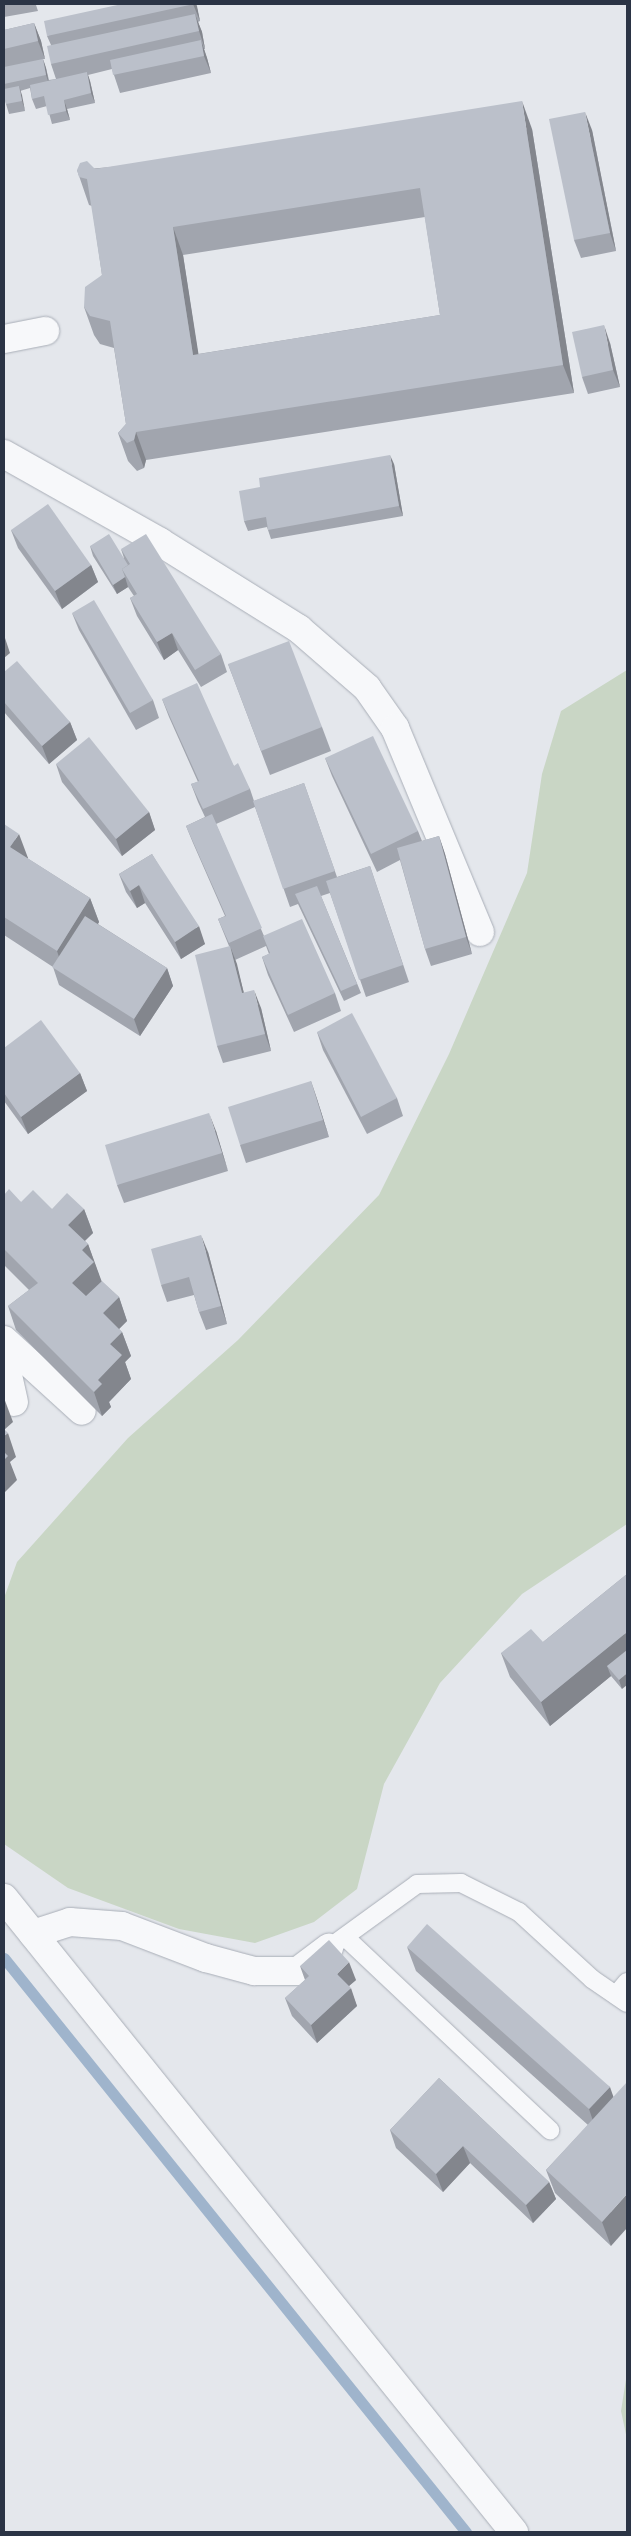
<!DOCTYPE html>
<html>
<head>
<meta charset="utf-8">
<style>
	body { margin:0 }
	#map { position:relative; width:631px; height:2536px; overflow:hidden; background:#e4e7ec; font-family:"Nunito Sans",sans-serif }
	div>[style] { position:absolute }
	.green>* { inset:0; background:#c9d6c5 }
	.stream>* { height:11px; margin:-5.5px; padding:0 5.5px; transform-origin:5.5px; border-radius:5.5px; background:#9fb4cc }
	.roads { filter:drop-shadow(0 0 1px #a9aeb7) drop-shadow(0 0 1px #a9aeb7) }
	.lane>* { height:18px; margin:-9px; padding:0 9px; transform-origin:9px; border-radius:9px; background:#f7f8fa }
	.street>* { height:28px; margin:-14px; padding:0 14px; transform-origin:14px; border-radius:14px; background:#f7f8fa }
	.wall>* { inset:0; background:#a1a5ae }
	.shaded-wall>* { inset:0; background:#83868d }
	.building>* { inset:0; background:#bbc0ca }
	span { translate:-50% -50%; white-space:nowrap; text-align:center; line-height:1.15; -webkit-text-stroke:5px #f4f6f9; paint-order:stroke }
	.frame { position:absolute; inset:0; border:5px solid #2b3445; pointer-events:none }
</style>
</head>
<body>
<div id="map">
	<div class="green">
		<div style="clip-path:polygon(627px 670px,627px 1524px,522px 1594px,440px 1683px,384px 1784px,357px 1889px,314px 1922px,255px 1943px,179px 1929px,68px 1888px,4px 1844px,4px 1598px,17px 1562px,128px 1438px,238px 1340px,379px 1195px,449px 1054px,527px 873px,542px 774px,561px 711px)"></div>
		<div style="clip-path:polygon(627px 2373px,627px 2439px,621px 2411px)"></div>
	</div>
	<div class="stream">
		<div style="left:4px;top:1958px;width:737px;rotate:51.17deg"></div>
	</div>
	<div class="roads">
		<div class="lane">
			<div style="left:345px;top:1937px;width:282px;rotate:43.3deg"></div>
			<div style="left:329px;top:1948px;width:109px;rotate:-36deg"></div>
			<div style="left:417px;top:1884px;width:44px;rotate:-1.3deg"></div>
			<div style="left:461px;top:1883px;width:65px;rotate:26.6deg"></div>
			<div style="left:519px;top:1912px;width:99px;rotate:42.5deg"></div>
			<div style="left:592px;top:1979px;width:42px;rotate:34.4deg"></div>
			<div style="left:616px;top:1995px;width:17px;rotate:-50deg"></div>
		</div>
		<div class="street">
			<div style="left:4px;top:339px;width:42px;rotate:-11deg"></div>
			<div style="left:4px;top:454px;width:179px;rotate:29.4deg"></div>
			<div style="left:160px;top:542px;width:164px;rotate:32deg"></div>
			<div style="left:299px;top:629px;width:90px;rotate:40.9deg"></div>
			<div style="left:367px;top:688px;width:49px;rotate:55deg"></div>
			<div style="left:395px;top:728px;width:221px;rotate:67.4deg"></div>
			<div style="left:4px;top:1340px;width:105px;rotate:42.3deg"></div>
			<div style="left:4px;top:1357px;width:46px;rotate:77.5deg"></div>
			<div style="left:4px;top:1898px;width:814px;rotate:51.19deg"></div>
			<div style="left:33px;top:1934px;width:39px;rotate:-18deg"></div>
			<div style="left:70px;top:1922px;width:52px;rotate:4.4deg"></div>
			<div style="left:122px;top:1926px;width:90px;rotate:20.9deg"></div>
			<div style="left:206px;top:1958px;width:50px;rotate:15.2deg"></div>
			<div style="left:254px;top:1971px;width:44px"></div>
			<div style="left:298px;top:1971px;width:39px;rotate:-37deg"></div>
		</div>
	</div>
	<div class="wall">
		<div style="clip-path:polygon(4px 4px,43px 4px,36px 5px,38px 11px,4px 17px)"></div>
		<div style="clip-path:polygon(122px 4px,196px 4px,200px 21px,198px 22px,202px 32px,205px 49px,204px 49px,207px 58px,211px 73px,120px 93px,112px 69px,88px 75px,90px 81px,95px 103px,67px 109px,70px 120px,52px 124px,47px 106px,36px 109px,32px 99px,30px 88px,20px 91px,25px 111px,9px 114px,6px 104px,4px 95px,4px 30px,34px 23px,41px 41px,45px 59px,43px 59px,46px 68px,49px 80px,56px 79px,51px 64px,51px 45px,47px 36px)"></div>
		<div style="clip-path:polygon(evenodd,532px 129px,574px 393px,146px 460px,144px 468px,137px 471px,128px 461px,118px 433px,126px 424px,114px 348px,100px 344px,94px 335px,84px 307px,102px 275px,92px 206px,89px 205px,77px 170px,532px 129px,425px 217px,440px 315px,198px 354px,183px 255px,425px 217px)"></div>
		<div style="clip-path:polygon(592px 130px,616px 251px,581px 258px,574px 240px)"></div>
		<div style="clip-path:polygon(610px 343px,620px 387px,588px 394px,582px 377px)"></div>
		<div style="clip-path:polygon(394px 464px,403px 516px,271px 539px,267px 527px,248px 531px,244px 521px)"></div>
		<div style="clip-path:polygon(11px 530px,91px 565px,98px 582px,62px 609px,18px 548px)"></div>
		<div style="clip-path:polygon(90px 546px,124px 558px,121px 549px,221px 654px,227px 672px,201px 687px,178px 650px,164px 660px,137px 616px,130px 598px,134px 596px,128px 587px,117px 594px,93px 556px)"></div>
		<div style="clip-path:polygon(72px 613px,153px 700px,159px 718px,136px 730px,79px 630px)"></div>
		<div style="clip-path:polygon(228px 664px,322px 727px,331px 751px,270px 775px)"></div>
		<div style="clip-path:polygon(4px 672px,70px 722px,77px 740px,49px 764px,4px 712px)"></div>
		<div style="clip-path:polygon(162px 699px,234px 766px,250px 789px,254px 801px,304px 783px,337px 877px,370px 866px,409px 982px,366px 997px,330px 893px,321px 896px,361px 993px,344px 1001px,298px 904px,290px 907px,255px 807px,216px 824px,264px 936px,335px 993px,341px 1011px,294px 1032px,268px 975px,262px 957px,269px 954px,266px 946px,235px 960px,235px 959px,244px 993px,261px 1008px,271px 1051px,223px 1063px,217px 1046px,229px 946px,218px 919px,225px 916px,193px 843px,186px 826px,205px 817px,198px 802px,191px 784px,198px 782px,169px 717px)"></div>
		<div style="clip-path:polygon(325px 758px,418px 831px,422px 841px,439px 836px,445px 854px,472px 954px,431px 966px,425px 949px,400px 860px,377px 872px,332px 776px)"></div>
		<div style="clip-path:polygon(56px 764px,149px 812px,155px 830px,122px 856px,62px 782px)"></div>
		<div style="clip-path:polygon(4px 824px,28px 858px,27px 858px,90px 898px,99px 922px,98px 924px,167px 968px,173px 986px,140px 1036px,59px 985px,53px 967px,4px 935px)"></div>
		<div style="clip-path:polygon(152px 854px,205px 944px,181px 959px,145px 903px,137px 908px,126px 892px,119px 874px)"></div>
		<div style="clip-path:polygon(317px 1032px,397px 1098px,403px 1116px,367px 1134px,323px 1050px)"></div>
		<div style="clip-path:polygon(4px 1048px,80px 1073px,87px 1091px,28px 1134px,4px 1101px)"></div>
		<div style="clip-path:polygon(311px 1081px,317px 1099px,329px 1137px,246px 1163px,240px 1145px)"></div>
		<div style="clip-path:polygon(216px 1131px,228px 1171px,124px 1203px,117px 1185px)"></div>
		<div style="clip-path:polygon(4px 1195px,21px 1202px,52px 1209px,84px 1209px,93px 1233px,85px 1241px,88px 1244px,101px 1281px,119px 1297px,127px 1321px,119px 1329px,122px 1332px,131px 1356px,125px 1362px,131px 1379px,109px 1402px,111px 1407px,102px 1416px,16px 1330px,8px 1306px,29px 1290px,4px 1265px)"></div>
		<div style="clip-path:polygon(208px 1252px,227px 1324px,206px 1330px,199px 1312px,194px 1295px,167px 1302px,161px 1285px)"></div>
		<div style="clip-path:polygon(627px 1574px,622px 1689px,611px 1676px,550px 1726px,510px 1677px,501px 1653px,543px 1642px)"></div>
		<div style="clip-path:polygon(407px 1947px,610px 2087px,611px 2246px,555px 2193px,546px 2170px,588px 2125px,416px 1971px)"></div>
		<div style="clip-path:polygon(300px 1966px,356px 1980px,349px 1986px,357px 2006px,317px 2043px,292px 2016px,285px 1998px,305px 1980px)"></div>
		<div style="clip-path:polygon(439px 2078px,549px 2182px,556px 2199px,533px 2223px,470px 2163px,443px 2192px,396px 2148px,390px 2130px)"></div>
	</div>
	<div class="shaded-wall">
		<div style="clip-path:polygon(193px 4px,196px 4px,197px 6px,200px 21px)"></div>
		<div style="clip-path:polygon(195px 14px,202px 32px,205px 49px,199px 31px)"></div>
		<div style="clip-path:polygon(34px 23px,41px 41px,45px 59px,38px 41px)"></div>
		<div style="clip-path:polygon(201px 40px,207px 58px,211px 73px,204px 56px)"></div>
		<div style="clip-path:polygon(43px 59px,46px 68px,49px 84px,46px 75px)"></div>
		<div style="clip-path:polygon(87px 72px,90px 81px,95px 103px,91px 93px)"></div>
		<div style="clip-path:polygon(19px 86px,22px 95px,25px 111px,22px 101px)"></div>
		<div style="clip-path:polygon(64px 100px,67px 109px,70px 120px,66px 111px)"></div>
		<div style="clip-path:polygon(522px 101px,532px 129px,574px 393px,563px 365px)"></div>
		<div style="clip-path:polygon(585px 112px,592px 130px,616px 251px,610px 233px)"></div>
		<div style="clip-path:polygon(173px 227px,183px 255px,203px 383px,193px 355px)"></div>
		<div style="clip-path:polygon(604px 325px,610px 343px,620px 387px,613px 370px)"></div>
		<div style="clip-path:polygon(136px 432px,146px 460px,144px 468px,134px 440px)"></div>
		<div style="clip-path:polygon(390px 455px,394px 464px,403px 516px,399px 506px)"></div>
		<div style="clip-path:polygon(91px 565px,98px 582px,62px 609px,55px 591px)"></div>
		<div style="clip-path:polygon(125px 577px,128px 587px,117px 594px,113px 585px)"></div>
		<div style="clip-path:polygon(172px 633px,178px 650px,164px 660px,157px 642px)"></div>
		<div style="clip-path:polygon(4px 635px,10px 653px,4px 658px)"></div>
		<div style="clip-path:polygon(70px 722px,77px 740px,49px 764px,42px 746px)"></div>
		<div style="clip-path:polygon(149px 812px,155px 830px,122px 856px,116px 839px)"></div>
		<div style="clip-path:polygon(19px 834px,28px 858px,19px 871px,10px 847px)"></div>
		<div style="clip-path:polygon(439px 836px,445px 854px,472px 954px,466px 937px)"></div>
		<div style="clip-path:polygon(139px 885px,145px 903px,137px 908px,130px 891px)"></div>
		<div style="clip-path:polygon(90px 898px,99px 922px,65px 975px,57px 951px)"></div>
		<div style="clip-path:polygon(199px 926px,205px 944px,181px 959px,175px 942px)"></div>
		<div style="clip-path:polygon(230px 946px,237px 964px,248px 1011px,242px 993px)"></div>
		<div style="clip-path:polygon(167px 968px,173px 986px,140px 1036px,134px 1019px)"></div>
		<div style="clip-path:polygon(254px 990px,261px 1008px,271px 1051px,265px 1034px)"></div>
		<div style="clip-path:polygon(80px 1073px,87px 1091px,28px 1134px,21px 1117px)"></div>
		<div style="clip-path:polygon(311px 1081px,317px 1099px,329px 1137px,323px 1120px)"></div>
		<div style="clip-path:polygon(209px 1113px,216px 1131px,228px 1171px,222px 1153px)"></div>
		<div style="clip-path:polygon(84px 1209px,93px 1233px,77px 1248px,68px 1225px)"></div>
		<div style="clip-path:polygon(201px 1235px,208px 1252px,227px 1324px,221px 1306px)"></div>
		<div style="clip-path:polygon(88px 1244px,103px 1285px,81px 1306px,72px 1283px,82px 1250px)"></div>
		<div style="clip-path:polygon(119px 1297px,127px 1321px,111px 1337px,103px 1313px)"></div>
		<div style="clip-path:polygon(122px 1332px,131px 1356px,125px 1362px,131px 1379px,109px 1402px,111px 1407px,102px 1416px,94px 1392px,110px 1344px)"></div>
		<div style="clip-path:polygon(4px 1398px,13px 1422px,4px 1430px)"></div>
		<div style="clip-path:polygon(8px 1433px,16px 1457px,10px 1462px,17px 1480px,4px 1493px,4px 1436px)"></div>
		<div style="clip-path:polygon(627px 1632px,627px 1662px,607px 1666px,611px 1676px,550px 1726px,541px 1702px)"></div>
		<div style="clip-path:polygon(627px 1673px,627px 1685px,622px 1689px,619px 1680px)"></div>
		<div style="clip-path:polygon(349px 1962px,356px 1980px,343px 1991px,337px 1974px)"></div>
		<div style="clip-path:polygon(351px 1988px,357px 2006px,317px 2043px,311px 2025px)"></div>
		<div style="clip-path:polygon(610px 2087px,618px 2110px,597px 2133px,589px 2109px)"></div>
		<div style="clip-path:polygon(463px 2146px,470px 2163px,443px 2192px,436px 2174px)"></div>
		<div style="clip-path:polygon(549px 2182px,556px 2199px,533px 2223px,526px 2205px)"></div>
		<div style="clip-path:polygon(627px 2194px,627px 2228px,611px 2246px,602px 2222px)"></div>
	</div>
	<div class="building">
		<div style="clip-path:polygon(122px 4px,194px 4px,47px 36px,44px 21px)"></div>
		<div style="clip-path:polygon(195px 14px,199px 31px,51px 64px,47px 46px)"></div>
		<div style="clip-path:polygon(34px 23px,38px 41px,4px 49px,4px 30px)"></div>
		<div style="clip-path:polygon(201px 40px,204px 56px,113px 75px,110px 60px)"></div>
		<div style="clip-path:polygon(43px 59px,46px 75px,4px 84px,4px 67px)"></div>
		<div style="clip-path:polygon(87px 72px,91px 93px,64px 100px,66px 111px,48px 115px,44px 96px,32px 99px,30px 85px)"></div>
		<div style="clip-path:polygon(19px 86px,22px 101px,6px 104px,4px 95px,4px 89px)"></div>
		<div style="clip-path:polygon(evenodd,522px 101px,563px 365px,136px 432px,134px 440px,127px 443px,118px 433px,126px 424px,110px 321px,90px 316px,84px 307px,85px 287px,102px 275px,87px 179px,79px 177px,77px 170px,80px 163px,87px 161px,95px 169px,522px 101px,420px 188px,440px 315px,193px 355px,173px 227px,420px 188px)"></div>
		<div style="clip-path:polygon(585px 112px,610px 233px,574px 240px,549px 119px)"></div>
		<div style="clip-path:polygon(604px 325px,613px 370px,582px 377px,572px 332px)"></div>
		<div style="clip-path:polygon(390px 455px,399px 506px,268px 530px,266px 517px,244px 521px,239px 491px,260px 487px,259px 478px)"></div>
		<div style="clip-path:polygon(48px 504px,91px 565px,55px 591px,11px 530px)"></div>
		<div style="clip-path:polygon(109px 534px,128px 565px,122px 569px,125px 577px,113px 585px,90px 546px)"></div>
		<div style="clip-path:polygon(146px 534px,221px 654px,195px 670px,172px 633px,157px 642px,130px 598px,137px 594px,122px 569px,130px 564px,121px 549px)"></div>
		<div style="clip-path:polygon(94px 600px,153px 700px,130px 713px,72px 613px)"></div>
		<div style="clip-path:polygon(289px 641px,322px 727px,261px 751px,228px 664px)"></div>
		<div style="clip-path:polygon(17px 661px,70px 722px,42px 746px,4px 702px,4px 672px)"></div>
		<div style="clip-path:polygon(197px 683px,234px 766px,238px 763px,250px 789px,203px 809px,191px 784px,199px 781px,162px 699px)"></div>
		<div style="clip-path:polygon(373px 736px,418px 831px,371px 854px,325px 758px)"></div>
		<div style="clip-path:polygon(89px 737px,149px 812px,116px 839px,56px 764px)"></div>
		<div style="clip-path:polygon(304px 783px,335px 871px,283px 889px,253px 801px)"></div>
		<div style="clip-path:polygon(212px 814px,262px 928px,229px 943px,218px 919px,226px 916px,186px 826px)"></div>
		<div style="clip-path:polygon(4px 824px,19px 834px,10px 847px,90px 898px,57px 951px,4px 917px)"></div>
		<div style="clip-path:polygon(439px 836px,466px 937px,425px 949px,397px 848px)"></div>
		<div style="clip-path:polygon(152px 854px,199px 926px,175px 942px,139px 885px,130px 891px,119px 874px)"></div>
		<div style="clip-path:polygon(370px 866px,403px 965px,359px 980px,326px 881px)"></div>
		<div style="clip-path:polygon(317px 886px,357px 984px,341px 991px,295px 894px)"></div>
		<div style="clip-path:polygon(85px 916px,167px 968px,134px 1019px,52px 967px)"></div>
		<div style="clip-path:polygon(302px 919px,335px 993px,288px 1015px,262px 957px,270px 953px,263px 936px)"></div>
		<div style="clip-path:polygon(230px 946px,242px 993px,254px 990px,265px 1034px,217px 1046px,195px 955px)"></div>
		<div style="clip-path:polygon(352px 1013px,397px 1098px,361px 1117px,317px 1032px)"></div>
		<div style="clip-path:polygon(41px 1020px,80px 1073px,21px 1117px,4px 1093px,4px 1048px)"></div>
		<div style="clip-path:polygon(311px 1081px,323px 1120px,240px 1145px,228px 1107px)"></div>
		<div style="clip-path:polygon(209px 1113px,222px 1153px,117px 1185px,105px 1145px)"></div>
		<div style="clip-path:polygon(9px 1189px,21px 1202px,33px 1190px,52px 1209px,67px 1193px,84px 1209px,68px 1225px,88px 1244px,82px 1250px,94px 1262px,72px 1283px,86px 1296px,102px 1281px,119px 1297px,103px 1313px,122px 1332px,110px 1344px,122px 1355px,98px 1380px,102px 1384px,94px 1392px,8px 1306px,38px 1283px,4px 1249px,4px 1195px)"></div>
		<div style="clip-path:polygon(201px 1235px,221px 1306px,199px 1312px,189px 1277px,161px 1285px,151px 1249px)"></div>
		<div style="clip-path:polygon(4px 1429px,8px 1433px,4px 1436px)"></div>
		<div style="clip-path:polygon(4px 1452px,8px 1456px,4px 1460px)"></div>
		<div style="clip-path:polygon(627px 1574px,627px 1632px,541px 1702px,501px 1653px,531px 1629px,543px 1642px)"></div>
		<div style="clip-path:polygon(627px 1650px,627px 1673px,619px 1680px,607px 1666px)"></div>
		<div style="clip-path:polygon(427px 1924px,610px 2087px,589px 2109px,407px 1947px)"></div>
		<div style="clip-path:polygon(329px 1940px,349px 1962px,337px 1974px,351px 1988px,311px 2025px,285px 1998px,309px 1976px,300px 1966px)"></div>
		<div style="clip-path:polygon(439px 2078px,549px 2182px,526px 2205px,463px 2146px,436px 2174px,390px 2130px)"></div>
		<div style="clip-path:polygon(627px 2082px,627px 2194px,602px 2222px,546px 2170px)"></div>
	</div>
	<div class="frame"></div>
</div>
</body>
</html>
